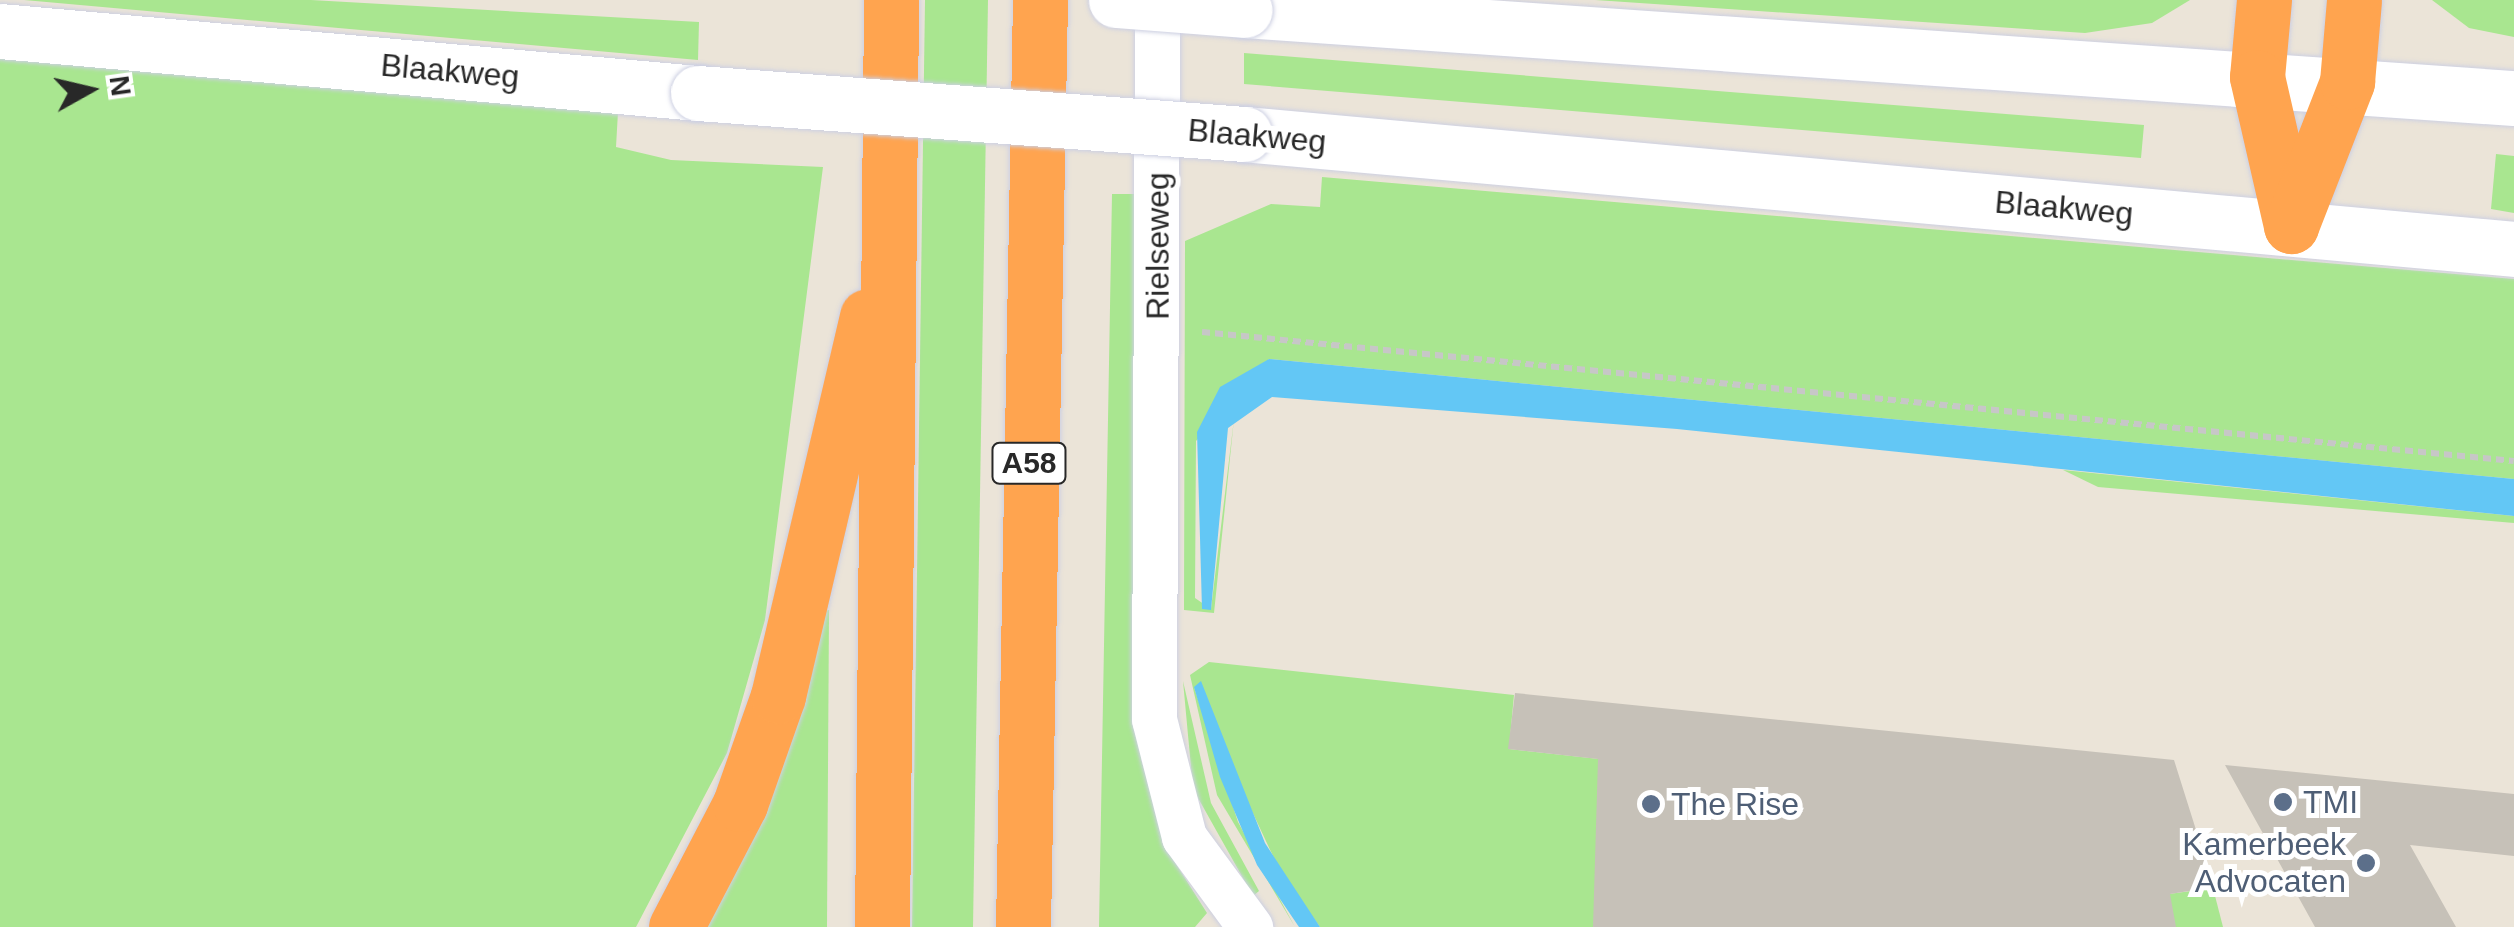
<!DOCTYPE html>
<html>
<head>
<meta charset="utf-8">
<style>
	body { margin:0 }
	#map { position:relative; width:2514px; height:927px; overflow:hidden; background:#ebe4d8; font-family:Helvetica,sans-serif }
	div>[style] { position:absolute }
	.green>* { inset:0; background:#a9e690 }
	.water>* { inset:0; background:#63c7f5 }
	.building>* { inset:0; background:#c6c1b8 }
	.path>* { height:6px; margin-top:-3px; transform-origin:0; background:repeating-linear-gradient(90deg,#c7c7c7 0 8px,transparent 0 13px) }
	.roads { filter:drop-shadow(0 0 2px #cdd0e2) drop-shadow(0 0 2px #cdd0e2) }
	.minor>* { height:45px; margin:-22.5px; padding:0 22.5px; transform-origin:22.5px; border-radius:22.5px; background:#fff }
	.secondary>* { height:55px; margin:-27.5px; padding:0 27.5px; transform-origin:27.5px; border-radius:27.5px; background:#fff }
	.motorway>* { height:55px; margin:-27.5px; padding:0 27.5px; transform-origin:27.5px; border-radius:27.5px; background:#ffa44f }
	.bridges { filter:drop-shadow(0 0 2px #cdd0e2) drop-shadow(0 0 2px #cdd0e2) }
	.secondary-bridge>* { height:55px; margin:-27.5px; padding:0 27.5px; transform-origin:27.5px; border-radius:27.5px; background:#fff }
	.dots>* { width:28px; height:28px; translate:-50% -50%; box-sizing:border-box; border:5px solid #fff; border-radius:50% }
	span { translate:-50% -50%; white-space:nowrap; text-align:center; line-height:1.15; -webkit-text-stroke:10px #fff; paint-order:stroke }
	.shield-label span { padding:2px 8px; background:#fff; border:2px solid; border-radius:8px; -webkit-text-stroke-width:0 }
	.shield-label { font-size:30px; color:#282828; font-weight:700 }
	.street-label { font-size:32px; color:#282828 }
	.service-label { font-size:32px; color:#4e5e75 }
	.left { translate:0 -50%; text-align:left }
	.right { translate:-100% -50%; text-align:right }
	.north { position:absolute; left:40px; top:40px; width:100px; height:100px; -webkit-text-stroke:8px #fff; paint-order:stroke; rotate:82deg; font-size:28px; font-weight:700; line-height:40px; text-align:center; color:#282828 }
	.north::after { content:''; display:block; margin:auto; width:35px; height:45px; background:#282828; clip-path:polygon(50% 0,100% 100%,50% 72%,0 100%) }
</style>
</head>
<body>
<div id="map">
	<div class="green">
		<div style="clip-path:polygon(24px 0,311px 0,699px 22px,698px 60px)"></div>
		<div style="clip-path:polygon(925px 0,988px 0,973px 927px,912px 927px)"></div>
		<div style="clip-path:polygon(1595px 0,2190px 0,2152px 23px,2085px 33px)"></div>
		<div style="clip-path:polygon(2432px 0,2514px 0,2514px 37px,2469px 28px)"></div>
		<div style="clip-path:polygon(1244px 53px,2144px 125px,2141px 158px,1244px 84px)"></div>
		<div style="clip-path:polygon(0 56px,618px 112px,616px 147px,671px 160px,823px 167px,765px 620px,727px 753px,636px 927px,0 927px)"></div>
		<div style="clip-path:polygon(2496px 154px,2514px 156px,2514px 213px,2491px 209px)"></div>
		<div style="clip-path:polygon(1322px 177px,2514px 279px,2514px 479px,1269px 359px,1196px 441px,1195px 598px,1211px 609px,1234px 419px,1214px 613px,1184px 610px,1185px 241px,1271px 204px,1320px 207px)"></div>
		<div style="clip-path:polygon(1112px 194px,1136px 194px,1141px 759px,1171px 856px,1207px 913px,1195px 927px,1099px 927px)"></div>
		<div style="clip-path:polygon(2063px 470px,2514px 516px,2514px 523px,2098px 487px)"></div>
		<div style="clip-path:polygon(829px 610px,827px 927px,700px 927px,824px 611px)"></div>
		<div style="clip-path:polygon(1209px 662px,1514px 695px,1509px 749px,1599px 759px,1594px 927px,1320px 927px,1280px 871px,1194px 687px,1238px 822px,1295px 927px,1217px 795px,1190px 675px)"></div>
		<div style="clip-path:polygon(1183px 681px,1211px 803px,1259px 891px,1253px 896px,1193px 789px)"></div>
		<div style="clip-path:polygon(2213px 888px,2223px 927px,2175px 927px,2169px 894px)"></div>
	</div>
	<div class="water">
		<div style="clip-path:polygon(1269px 359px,2514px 479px,2514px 516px,1677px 429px,1272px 397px,1228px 428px,1211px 610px,1202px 609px,1197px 432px,1220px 387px)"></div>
		<div style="clip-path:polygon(1201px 681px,1265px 843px,1320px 927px,1299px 927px,1257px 865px,1220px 777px,1194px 687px)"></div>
	</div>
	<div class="building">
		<div style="clip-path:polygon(1515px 693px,2174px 760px,2214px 887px,2170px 894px,2176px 927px,1593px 927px,1598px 759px,1508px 749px)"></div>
		<div style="clip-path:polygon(2225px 765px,2514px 794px,2514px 856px,2410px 845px,2456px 927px,2315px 927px)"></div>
	</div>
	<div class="path">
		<div style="left:1202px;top:332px;width:1318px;rotate:5.62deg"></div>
	</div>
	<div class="roads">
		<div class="minor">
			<div style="left:1157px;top:0;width:719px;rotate:90.24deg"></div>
			<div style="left:1154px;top:719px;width:122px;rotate:75.7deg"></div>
			<div style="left:1184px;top:837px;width:112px;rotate:53.7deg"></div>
		</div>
		<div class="secondary">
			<div style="left:1245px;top:10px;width:1272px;rotate:3.97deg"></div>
			<div style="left:0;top:31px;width:701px;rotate:5.08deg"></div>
			<div style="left:1244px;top:134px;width:1275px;rotate:5.17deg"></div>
		</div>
		<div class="motorway">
			<div style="left:2264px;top:0;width:77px;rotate:95.2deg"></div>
			<div style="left:2257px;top:77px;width:153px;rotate:77.1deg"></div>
			<div style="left:2291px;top:226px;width:155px;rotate:-68.7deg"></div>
			<div style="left:2347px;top:82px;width:82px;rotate:-85.1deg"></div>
			<div style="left:676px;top:927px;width:139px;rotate:-62.5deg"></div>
			<div style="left:740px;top:804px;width:114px;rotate:-70.6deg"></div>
			<div style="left:778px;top:696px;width:390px;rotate:-76.8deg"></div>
			<div style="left:882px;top:927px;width:927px;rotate:-89.44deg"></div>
			<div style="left:1023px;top:927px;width:927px;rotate:-88.95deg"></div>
		</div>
	</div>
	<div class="bridges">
		<div class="secondary-bridge">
			<div style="left:1116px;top:0;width:129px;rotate:4.4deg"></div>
			<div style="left:698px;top:93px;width:548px;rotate:4.29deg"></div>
		</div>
	</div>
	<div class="dots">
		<div style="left:2283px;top:802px;background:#5c6f8a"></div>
		<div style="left:1651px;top:804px;background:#5c6f8a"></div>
		<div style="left:2366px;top:863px;background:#5c6f8a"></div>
	</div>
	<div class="shield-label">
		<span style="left:1029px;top:463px">A58</span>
	</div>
	<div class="street-label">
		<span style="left:450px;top:71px;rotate:5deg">Blaakweg</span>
		<span style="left:1257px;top:136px;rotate:5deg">Blaakweg</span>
		<span style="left:2064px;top:208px;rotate:5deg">Blaakweg</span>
		<span style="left:1158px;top:246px;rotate:-90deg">Rielseweg</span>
	</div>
	<div class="service-label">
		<span class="left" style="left:2303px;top:802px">TMI</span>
		<span class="left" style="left:1671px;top:804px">The Rise</span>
		<span class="right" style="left:2346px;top:863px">Kamerbeek<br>Advocaten</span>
	</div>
	<div class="north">N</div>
</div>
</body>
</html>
